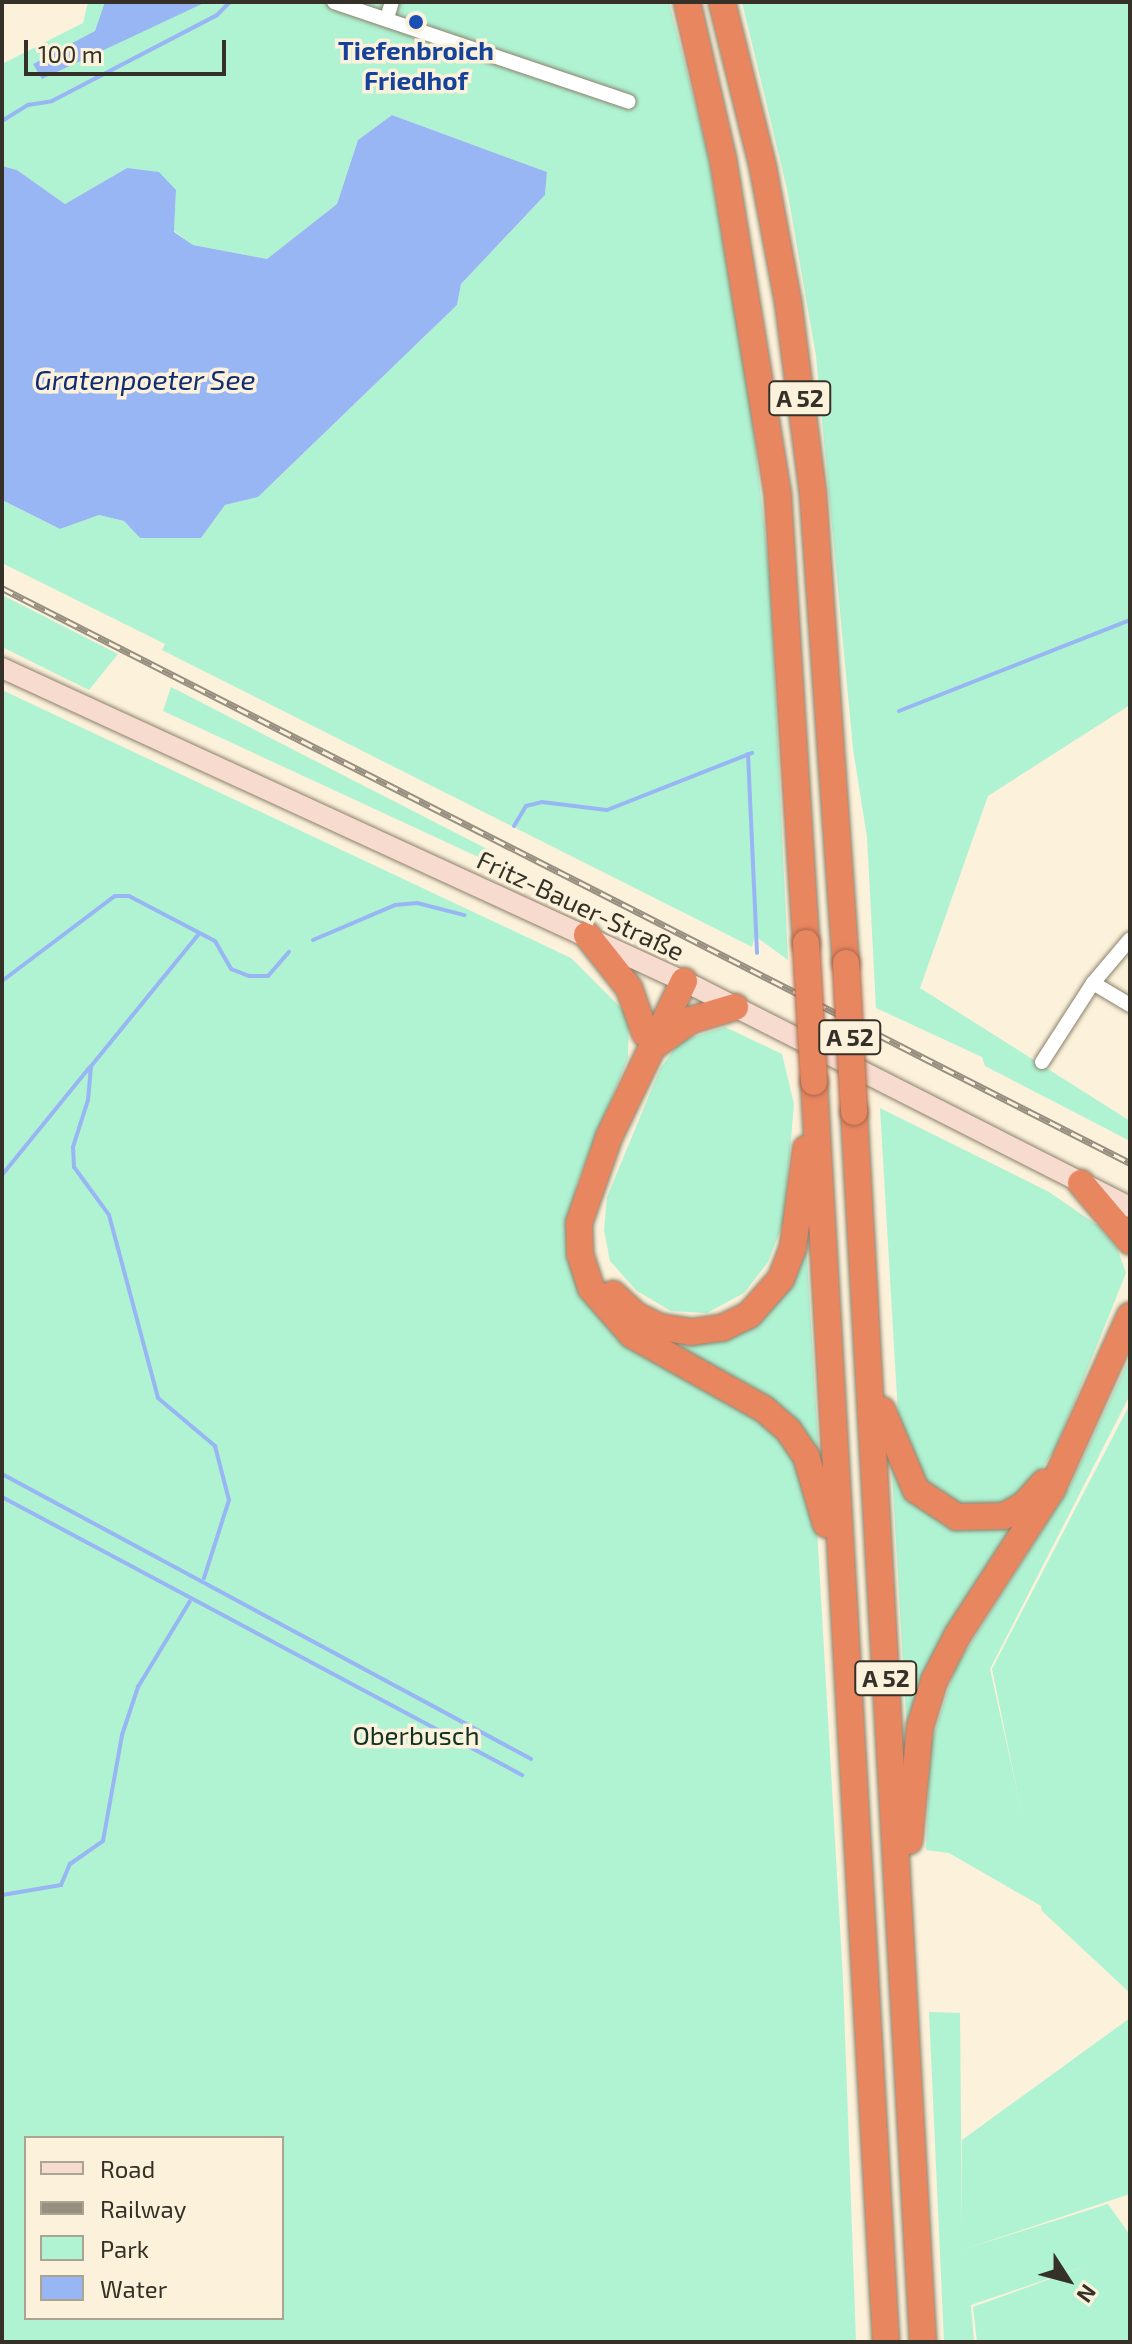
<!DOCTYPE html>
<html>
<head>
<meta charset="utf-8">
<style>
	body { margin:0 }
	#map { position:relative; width:1132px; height:2344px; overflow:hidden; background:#fcf1da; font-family:"Exo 2",sans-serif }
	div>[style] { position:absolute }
	.green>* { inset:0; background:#aff3d3 }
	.water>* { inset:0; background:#98b6f4 }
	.stream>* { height:4px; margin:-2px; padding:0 2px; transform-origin:2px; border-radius:2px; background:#98b6f4 }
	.roads { filter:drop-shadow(0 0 2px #8a816c) drop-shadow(0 0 2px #8a816c) }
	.minor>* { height:14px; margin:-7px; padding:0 7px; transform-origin:7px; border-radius:7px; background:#fff }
	.secondary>* { height:20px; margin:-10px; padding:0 10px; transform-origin:10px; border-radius:10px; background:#f8dbcf }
	.motorway>* { height:26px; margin:-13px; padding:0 13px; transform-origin:13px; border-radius:13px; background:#e88660 }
	.rail>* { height:7px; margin-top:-3.5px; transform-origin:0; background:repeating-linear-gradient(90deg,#fcf1da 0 12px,#978f80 0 24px); box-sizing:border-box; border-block:2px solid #978f80 }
	.bridges { filter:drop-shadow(0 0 2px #a9684c) drop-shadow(0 0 2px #a9684c) }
	.motorway-bridge>* { height:26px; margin:-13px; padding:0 13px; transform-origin:13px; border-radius:13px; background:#e88660 }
	.dots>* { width:22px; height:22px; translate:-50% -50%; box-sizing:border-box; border:4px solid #fcf1da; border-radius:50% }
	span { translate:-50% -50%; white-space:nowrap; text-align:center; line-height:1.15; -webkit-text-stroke:7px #fcf1da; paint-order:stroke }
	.shield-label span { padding:2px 6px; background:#fcf1da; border:2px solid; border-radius:6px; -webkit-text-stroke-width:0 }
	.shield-label { font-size:24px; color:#353128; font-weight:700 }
	.transit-label { font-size:26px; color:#164399; font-weight:700 }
	.street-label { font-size:26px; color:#353128 }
	.park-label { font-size:26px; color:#0e3325 }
	.water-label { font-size:28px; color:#102c72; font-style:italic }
	.frame { position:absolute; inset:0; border:4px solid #353128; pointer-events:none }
	.legend { position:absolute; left:24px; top:2136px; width:260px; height:184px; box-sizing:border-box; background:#fcf1da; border:2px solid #aca493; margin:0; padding:10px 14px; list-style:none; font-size:24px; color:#353128 }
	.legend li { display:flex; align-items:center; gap:16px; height:40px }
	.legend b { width:40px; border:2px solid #aca493 }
	.north { position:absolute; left:1028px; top:2240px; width:80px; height:80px; -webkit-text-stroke:6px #fcf1da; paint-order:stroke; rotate:126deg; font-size:22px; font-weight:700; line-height:32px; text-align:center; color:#353128 }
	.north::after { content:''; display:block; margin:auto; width:28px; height:36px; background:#353128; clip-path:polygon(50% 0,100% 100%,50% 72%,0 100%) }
	.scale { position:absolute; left:24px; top:40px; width:202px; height:36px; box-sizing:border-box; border:4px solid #353128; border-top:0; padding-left:10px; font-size:24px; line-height:28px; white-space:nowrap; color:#353128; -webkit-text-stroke:6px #fcf1da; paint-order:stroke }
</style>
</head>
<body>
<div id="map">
	<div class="green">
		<div style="clip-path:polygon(88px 2px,669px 2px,707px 150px,751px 407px,770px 579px,788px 960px,755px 936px,752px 947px,162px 650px,165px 644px,2px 563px,2px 500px,60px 529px,99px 515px,124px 521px,140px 538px,201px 538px,225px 505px,258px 497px,457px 305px,461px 284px,545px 195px,547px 172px,392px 115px,358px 140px,337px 204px,267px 259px,193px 245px,174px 231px,176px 190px,127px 168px,65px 204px,17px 170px,2px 166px,2px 64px,83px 23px)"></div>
		<div style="clip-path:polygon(742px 2px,1130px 2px,1130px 705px,988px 796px,920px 988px,1130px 1121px,1130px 1141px,985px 1066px,982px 1057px,876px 1008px,867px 837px,853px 749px,816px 356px,787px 189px)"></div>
		<div style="clip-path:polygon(2px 595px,118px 654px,89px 690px,2px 647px)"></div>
		<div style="clip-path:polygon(171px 687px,493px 852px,487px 861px,163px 711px)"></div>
		<div style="clip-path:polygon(evenodd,2px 690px,571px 958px,629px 1016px,628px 1058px,577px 1183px,571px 1219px,582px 1287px,777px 1433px,794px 1454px,816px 1511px,843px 1979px,856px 2342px,2px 2342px,2px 690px,26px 2138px,282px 2138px,282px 2318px,26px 2318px,26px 2138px)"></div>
		<div style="clip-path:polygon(725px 1027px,782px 1054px,794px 1104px,784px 1221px,768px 1262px,744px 1293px,707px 1313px,671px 1311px,637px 1291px,610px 1261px,604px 1230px,607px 1197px,660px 1069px,680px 1041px)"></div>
		<div style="clip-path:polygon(880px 1108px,1049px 1192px,1097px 1225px,1117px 1248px,1126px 1273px,1055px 1450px,1025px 1492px,1001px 1505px,973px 1508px,944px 1501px,920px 1479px,898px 1414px)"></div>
		<div style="clip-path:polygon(805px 1225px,820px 1473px,682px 1357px,682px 1338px,748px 1329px)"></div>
		<div style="clip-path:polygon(1130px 1357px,1130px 1395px,990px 1669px,1043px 1907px,949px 1853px,926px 1850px,930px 1747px,955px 1668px,1070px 1486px)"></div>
		<div style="clip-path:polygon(1130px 1404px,1130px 1993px,1042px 1911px,992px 1669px)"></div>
		<div style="clip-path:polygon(891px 1456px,902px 1479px,1009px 1525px,1018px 1537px,908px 1750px)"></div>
		<div style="clip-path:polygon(929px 2012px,960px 2013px,962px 2228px,962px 2140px,1130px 2018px,1130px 2194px,962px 2250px,1108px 2204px,1130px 2235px,1130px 2342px,977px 2342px,973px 2307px,1086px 2266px,971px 2305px,974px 2342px,944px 2342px)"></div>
	</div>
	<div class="water">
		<div style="clip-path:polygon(105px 2px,206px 2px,42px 79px,33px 64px,95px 31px)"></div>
		<div style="clip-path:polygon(392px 115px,547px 172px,545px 195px,461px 284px,457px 305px,258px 497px,225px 505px,201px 538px,140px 538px,124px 521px,99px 515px,60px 529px,2px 500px,2px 166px,17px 170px,65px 204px,127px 168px,159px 172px,176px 190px,174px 232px,193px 245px,267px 259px,337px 204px,358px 140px)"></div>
	</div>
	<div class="stream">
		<div style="left:281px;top:2px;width:15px"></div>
		<div style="left:2px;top:121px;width:31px;rotate:-32deg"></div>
		<div style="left:28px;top:105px;width:24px;rotate:-9deg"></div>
		<div style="left:52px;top:101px;width:186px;rotate:-27.5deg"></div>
		<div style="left:217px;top:15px;width:18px;rotate:-45deg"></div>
		<div style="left:899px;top:711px;width:248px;rotate:-21.5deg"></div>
		<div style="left:748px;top:754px;width:199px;rotate:87.4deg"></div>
		<div style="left:514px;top:826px;width:23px;rotate:-59deg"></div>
		<div style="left:526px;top:806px;width:16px;rotate:-14deg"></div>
		<div style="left:542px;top:802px;width:65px;rotate:7deg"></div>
		<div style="left:607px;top:810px;width:156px;rotate:-21.5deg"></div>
		<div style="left:198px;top:935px;width:169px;rotate:129.2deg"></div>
		<div style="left:91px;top:1066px;width:34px;rotate:95deg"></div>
		<div style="left:88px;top:1100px;width:49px;rotate:107.7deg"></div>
		<div style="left:73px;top:1147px;width:20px;rotate:87deg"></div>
		<div style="left:74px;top:1167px;width:59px;rotate:53.9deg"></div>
		<div style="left:109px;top:1215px;width:189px;rotate:75deg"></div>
		<div style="left:158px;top:1398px;width:75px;rotate:40.1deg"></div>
		<div style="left:215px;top:1446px;width:56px;rotate:75.5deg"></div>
		<div style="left:229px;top:1500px;width:82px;rotate:107.8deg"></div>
		<div style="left:313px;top:940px;width:89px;rotate:-23.1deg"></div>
		<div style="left:395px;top:905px;width:22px;rotate:-5deg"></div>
		<div style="left:417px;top:903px;width:49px;rotate:14.3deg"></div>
		<div style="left:2px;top:981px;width:141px;rotate:-37deg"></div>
		<div style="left:115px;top:896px;width:14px"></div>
		<div style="left:129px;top:896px;width:97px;rotate:27.6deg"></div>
		<div style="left:215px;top:941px;width:32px;rotate:60deg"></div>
		<div style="left:231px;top:969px;width:19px;rotate:21deg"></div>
		<div style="left:249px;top:976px;width:19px"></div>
		<div style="left:268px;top:976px;width:32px;rotate:-49deg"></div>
		<div style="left:2px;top:1175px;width:138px;rotate:-50.9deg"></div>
		<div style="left:2px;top:1474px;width:601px;rotate:28.31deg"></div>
		<div style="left:2px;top:1497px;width:590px;rotate:28.13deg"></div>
		<div style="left:2px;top:1895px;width:60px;rotate:-9.6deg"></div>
		<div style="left:61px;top:1885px;width:23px;rotate:-67deg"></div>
		<div style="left:70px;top:1864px;width:40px;rotate:-34.9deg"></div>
		<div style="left:103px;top:1841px;width:108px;rotate:-79.8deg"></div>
		<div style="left:122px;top:1735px;width:51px;rotate:-71.6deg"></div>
		<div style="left:138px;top:1687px;width:100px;rotate:-58.8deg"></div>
	</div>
	<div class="roads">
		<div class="minor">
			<div style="left:334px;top:2px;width:311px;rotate:18.7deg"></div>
			<div style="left:387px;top:18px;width:17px;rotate:-73deg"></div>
			<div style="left:1093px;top:983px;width:43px;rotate:30.7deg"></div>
			<div style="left:1042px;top:1062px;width:94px;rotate:-57.2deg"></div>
			<div style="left:1093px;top:983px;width:57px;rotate:-49.9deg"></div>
		</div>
		<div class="secondary">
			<div style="left:2px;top:668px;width:764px;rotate:24.69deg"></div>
			<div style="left:696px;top:987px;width:487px;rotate:26.9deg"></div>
		</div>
		<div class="motorway">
			<div style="left:687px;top:2px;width:161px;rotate:77.1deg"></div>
			<div style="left:723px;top:159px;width:341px;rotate:80.7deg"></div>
			<div style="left:778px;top:496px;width:448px;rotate:86.4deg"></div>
			<div style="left:722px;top:2px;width:171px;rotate:76.1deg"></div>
			<div style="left:763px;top:168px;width:135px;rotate:79.4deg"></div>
			<div style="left:788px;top:301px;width:195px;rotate:82.6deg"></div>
			<div style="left:813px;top:494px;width:470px;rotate:86deg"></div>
			<div style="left:587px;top:935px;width:68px;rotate:51.6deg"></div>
			<div style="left:629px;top:988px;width:48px;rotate:70.4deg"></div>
			<div style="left:684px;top:981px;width:173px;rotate:115.7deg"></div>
			<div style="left:609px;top:1137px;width:91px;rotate:109.2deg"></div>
			<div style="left:579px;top:1223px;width:31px;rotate:88deg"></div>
			<div style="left:580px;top:1254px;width:36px;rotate:72deg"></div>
			<div style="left:591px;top:1288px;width:62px;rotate:48.9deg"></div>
			<div style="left:632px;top:1335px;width:151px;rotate:29.3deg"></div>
			<div style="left:764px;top:1409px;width:33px;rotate:41deg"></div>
			<div style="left:789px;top:1431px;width:30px;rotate:56deg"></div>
			<div style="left:806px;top:1456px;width:71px;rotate:73.6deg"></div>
			<div style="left:657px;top:1044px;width:42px;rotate:-35.2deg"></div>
			<div style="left:691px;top:1020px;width:46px;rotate:-16.5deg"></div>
			<div style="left:814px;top:1082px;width:1262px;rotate:86.73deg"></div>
			<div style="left:854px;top:1112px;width:1232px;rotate:86.79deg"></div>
			<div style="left:1081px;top:1183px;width:76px;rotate:49.8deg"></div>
			<div style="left:613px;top:1294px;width:33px;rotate:43deg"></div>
			<div style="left:637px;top:1316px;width:25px;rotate:26deg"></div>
			<div style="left:660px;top:1327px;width:32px;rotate:9deg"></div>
			<div style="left:692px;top:1332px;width:30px;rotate:-8deg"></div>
			<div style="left:722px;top:1328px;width:30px;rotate:-26deg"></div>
			<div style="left:749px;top:1315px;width:48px;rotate:-48.4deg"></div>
			<div style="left:781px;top:1279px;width:34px;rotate:-69deg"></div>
			<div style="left:793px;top:1247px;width:99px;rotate:-82.4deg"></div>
			<div style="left:882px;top:1410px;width:87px;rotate:67deg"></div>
			<div style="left:916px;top:1490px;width:49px;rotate:33.4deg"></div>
			<div style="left:957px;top:1517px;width:47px;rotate:-1.2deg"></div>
			<div style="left:1004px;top:1516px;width:23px;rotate:-29deg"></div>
			<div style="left:1024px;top:1505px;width:30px;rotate:-48deg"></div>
			<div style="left:909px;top:1841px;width:115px;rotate:-84.5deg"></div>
			<div style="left:920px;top:1727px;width:48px;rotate:-73.1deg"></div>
			<div style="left:934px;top:1681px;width:51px;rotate:-62.9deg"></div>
			<div style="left:957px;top:1636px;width:175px;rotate:-57.1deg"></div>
			<div style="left:1052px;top:1489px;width:190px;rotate:-65.7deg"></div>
		</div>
	</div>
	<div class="rail">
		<div style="left:2px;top:588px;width:1266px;rotate:27.01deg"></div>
	</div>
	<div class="bridges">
		<div class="motorway-bridge">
			<div style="left:806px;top:943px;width:139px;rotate:86.7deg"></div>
			<div style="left:846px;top:963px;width:149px;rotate:86.9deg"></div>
		</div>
	</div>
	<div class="dots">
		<div style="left:416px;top:22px;background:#1a4fb4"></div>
	</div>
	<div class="shield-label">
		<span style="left:800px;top:398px">A 52</span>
		<span style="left:850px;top:1037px">A 52</span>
		<span style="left:886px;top:1678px">A 52</span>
	</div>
	<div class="transit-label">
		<span style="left:416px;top:65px">Tiefenbroich<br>Friedhof</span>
	</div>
	<div class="street-label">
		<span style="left:581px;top:905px;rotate:25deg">Fritz-Bauer-Straße</span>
	</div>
	<div class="park-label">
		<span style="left:416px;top:1735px">Oberbusch</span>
	</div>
	<div class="water-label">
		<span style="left:145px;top:379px">Gratenpoeter See</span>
	</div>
	<div class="frame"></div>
	<ul class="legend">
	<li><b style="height:10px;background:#f8dbcf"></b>Road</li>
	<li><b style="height:10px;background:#978f80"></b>Railway</li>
	<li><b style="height:22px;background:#aff3d3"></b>Park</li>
	<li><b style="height:22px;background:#98b6f4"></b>Water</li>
	</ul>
	<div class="north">N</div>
	<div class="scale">100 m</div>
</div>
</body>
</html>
